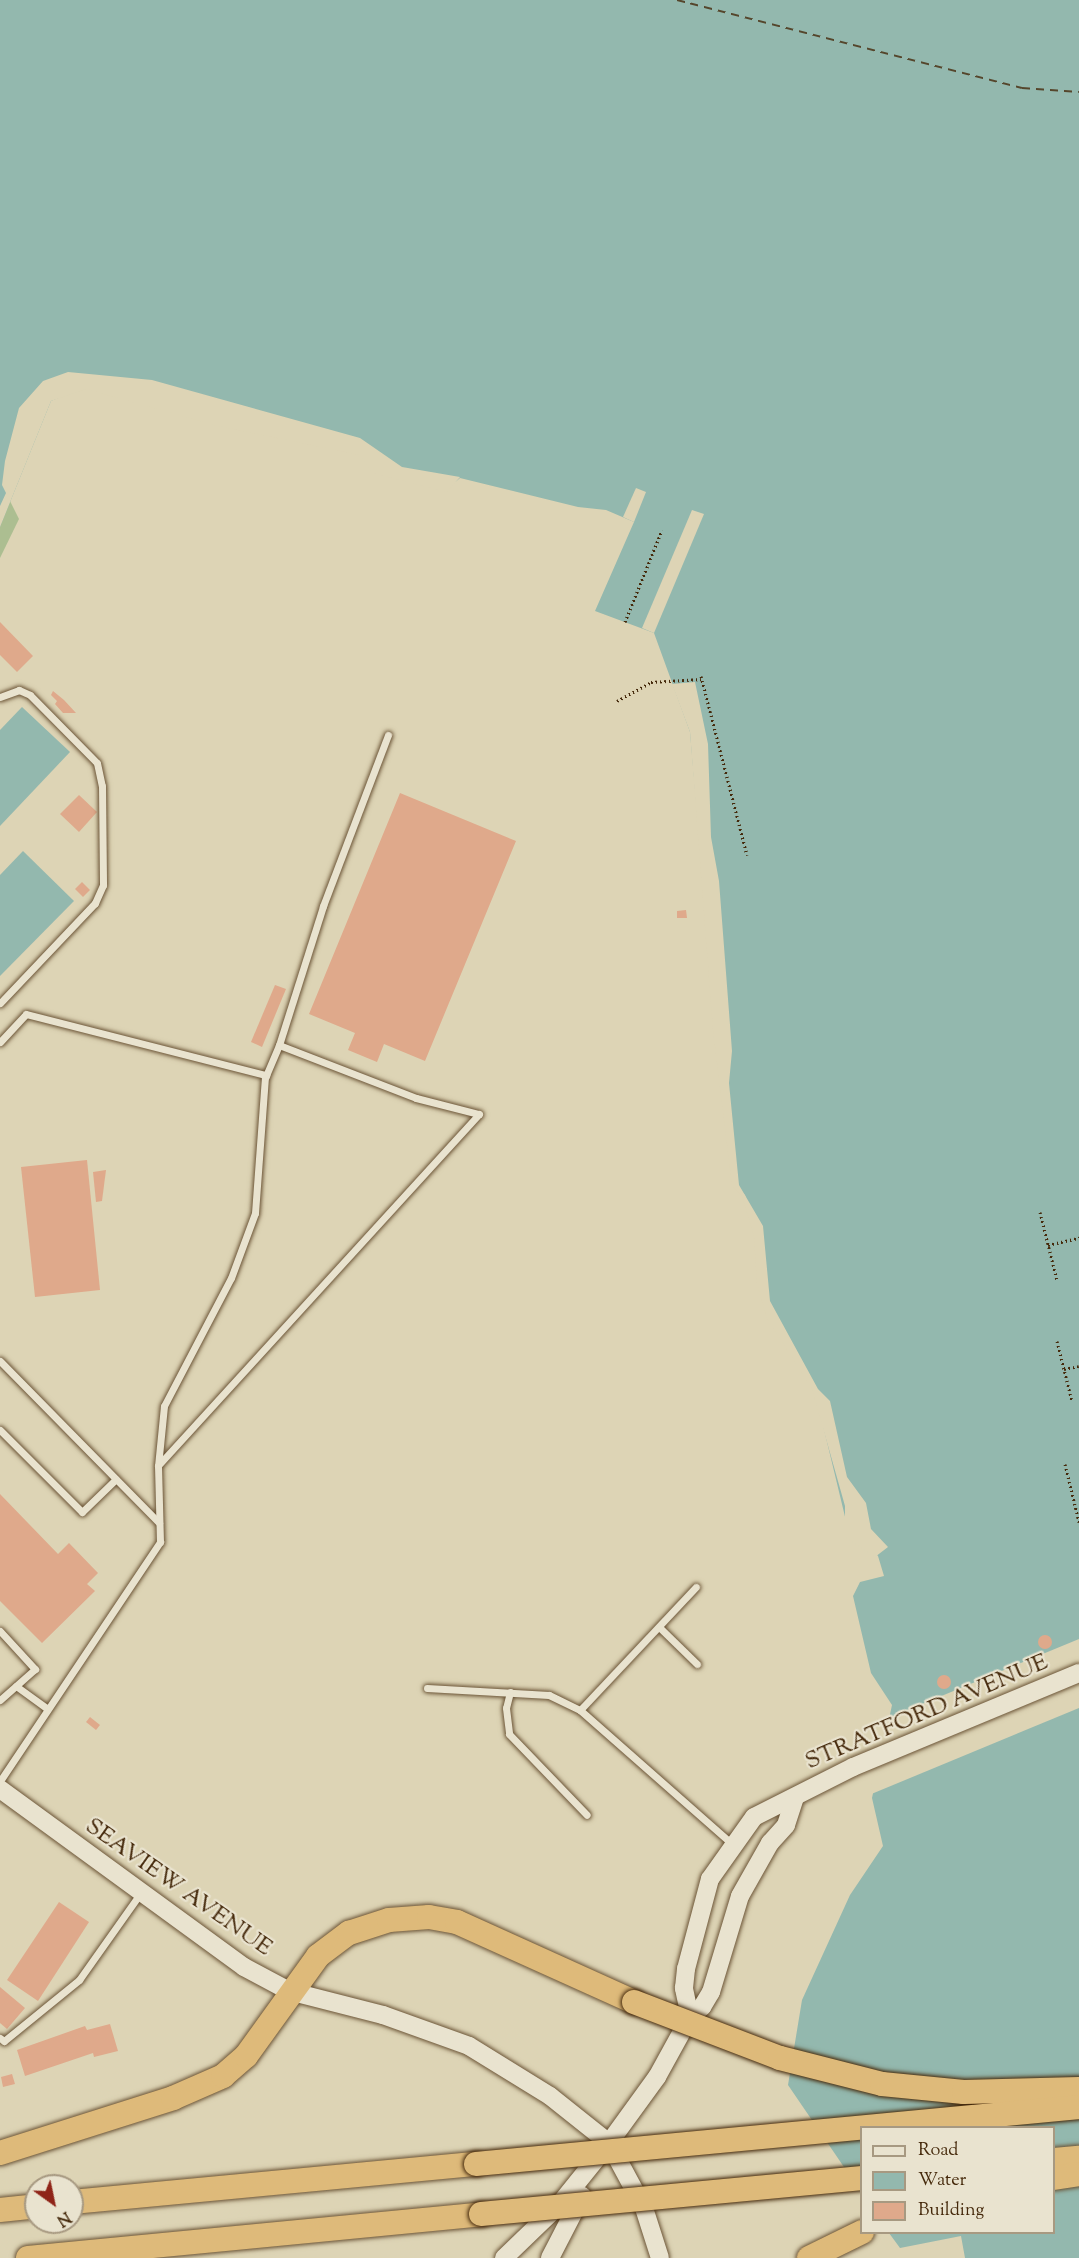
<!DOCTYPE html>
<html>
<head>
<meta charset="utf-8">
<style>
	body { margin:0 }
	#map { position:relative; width:1079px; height:2258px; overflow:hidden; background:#ddd4b5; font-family:"Sorts Mill Goudy",serif }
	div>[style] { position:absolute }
	.green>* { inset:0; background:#acbe91 }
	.water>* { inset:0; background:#93b8ae }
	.pier>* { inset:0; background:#ddd4b5 }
	.ferry>* { height:1.5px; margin-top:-0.75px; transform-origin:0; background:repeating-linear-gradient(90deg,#55462c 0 8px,transparent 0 14px) }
	.building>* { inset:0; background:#dfa98b }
	.round { border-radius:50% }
	.path>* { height:3px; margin-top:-1.5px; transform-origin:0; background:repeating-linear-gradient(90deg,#45290b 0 1.5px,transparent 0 4.5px) }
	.roads { filter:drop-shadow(0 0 2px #6b5436) drop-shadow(0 0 2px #6b5436) }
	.lane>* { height:7px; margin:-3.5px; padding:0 3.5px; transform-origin:3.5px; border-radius:3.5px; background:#e9e3cf }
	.secondary>* { height:18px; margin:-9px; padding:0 9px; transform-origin:9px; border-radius:9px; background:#e9e3cf }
	.highway>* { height:24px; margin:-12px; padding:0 12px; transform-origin:12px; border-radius:12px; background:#deba7a }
	.bridges { filter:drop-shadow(0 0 2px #45290b) drop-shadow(0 0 2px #45290b) }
	.highway-bridge>* { height:24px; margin:-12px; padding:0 12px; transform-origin:12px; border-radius:12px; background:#deba7a }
	span { translate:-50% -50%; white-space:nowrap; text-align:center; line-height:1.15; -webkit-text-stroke:4.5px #e9e3cf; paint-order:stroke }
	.street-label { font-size:24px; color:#45290b }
	.legend { position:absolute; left:860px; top:2126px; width:195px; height:108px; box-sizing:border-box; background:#e9e3cf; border:2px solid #a79981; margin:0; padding:8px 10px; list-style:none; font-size:18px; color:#45290b }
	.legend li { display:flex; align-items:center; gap:12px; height:30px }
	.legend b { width:30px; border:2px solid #a79981 }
	.north { position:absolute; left:24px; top:2174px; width:60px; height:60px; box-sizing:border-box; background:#e9e3cf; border:2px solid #a79981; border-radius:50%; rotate:147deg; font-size:16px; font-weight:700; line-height:24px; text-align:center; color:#45290b }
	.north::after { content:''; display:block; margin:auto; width:21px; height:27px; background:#8f2418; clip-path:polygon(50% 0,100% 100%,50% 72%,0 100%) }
</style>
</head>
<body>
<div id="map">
	<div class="green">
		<div style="clip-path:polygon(2px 485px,19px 519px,0 558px,0 488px)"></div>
	</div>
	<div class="water">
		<div style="clip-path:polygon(0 0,1079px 0,1079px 2258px,965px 2258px,961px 2236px,900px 2248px,889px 2233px,1054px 2232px,1054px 2128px,862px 2128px,861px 2192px,788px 2085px,802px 2000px,850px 1895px,883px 1846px,872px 1798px,892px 1705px,871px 1673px,853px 1596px,860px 1582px,884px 1576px,878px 1556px,847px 1525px,814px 1388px,769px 1317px,757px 1236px,745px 1195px,735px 1185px,716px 1030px,690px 732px,654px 633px,595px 611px,634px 522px,606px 510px,578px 507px,460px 478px,447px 489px,361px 453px,86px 386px,51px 401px,0 527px)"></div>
		<div style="clip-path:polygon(22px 707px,70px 752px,0 826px,0 730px)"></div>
		<div style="clip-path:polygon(23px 851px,74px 901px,0 976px,0 875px)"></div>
	</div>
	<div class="pier">
		<div style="clip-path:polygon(68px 372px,152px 380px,360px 438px,402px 467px,460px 477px,447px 492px,372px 473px,360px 455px,218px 426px,86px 389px,51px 401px,0 527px,0 506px,6px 493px,2px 485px,5px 461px,19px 408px,43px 381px)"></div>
		<div style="clip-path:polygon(636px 488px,646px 492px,634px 522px,623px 517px)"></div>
		<div style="clip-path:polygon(692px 510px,704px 514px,654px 633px,642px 628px)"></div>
		<div style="clip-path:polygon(695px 682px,708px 744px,711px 837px,719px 881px,732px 1051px,729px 1083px,739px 1185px,763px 1226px,770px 1301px,818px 1389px,830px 1401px,847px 1477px,866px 1503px,871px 1529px,888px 1547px,875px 1557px,845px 1537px,845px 1506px,812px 1389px,767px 1318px,757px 1284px,754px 1236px,742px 1196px,732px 1186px,713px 1030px,690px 732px,672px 684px)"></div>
		<div style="clip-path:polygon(1079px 1639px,1079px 1708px,869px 1795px,886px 1719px)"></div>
	</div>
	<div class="ferry">
		<div style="left:677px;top:0;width:356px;rotate:14.3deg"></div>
		<div style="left:1022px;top:88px;width:57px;rotate:4deg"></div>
	</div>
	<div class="building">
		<div style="clip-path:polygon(0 622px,33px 656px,17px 672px,0 655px)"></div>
		<div style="clip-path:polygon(53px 691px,64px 700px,76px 713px,63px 713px,55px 704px,57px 701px,51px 695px)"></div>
		<div style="clip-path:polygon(400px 793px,516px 841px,425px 1061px,384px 1044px,377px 1062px,348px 1050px,355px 1033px,309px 1014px)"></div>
		<div style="clip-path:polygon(79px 795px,97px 812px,79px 832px,60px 814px)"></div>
		<div style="clip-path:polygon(82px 882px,90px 890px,83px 897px,75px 889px)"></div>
		<div style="clip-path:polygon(686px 910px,687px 918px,677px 918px,677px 911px)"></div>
		<div style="clip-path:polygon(275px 985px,286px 989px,262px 1047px,251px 1042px)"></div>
		<div style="clip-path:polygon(87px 1160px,100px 1290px,35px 1297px,21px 1167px)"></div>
		<div style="clip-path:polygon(106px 1170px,102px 1201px,96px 1202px,93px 1172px)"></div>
		<div style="clip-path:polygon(0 1494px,58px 1554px,69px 1543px,98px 1573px,87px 1584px,95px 1591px,42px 1643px,0 1601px)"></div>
		<div class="round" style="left:1038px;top:1635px;width:14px;height:14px"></div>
		<div class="round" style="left:937px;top:1675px;width:14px;height:14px"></div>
		<div style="clip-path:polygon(90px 1717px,100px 1725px,96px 1730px,86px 1722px)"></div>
		<div style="clip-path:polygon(59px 1902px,89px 1922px,38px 2001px,7px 1980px)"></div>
		<div style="clip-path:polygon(0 1987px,25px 2008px,7px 2029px,0 2023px)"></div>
		<div style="clip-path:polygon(110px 2024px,118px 2051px,94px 2057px,93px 2053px,25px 2076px,17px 2050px,85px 2026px,87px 2030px)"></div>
		<div style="clip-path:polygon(12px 2074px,15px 2084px,3px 2087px,1px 2077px)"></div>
	</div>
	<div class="path">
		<div style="left:625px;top:622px;width:99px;rotate:-68.1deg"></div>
		<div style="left:701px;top:676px;width:185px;rotate:75.6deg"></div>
		<div style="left:617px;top:701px;width:39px;rotate:-29deg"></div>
		<div style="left:651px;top:682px;width:50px;rotate:-3.4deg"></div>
		<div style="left:1040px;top:1212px;width:70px;rotate:76deg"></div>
		<div style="left:1048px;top:1245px;width:32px;rotate:-13deg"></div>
		<div style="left:1057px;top:1341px;width:62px;rotate:76deg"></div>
		<div style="left:1064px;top:1369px;width:15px;rotate:-11deg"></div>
		<div style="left:1065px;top:1464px;width:60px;rotate:76.4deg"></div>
	</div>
	<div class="roads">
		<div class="lane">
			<div style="left:0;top:697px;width:20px;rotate:-20deg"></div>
			<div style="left:19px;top:690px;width:12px;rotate:24deg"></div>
			<div style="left:30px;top:695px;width:95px;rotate:45.4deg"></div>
			<div style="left:97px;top:763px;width:24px;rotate:78deg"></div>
			<div style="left:102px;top:786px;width:99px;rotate:89.4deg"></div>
			<div style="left:103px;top:885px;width:20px;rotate:114deg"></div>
			<div style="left:95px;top:903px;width:138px;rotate:133.5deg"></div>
			<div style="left:0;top:1042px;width:38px;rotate:-47deg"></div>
			<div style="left:26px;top:1014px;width:248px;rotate:14.3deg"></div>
			<div style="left:279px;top:1045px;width:146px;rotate:-72.4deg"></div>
			<div style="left:323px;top:906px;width:183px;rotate:-69.2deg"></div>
			<div style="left:0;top:1361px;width:227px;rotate:45.5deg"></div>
			<div style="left:0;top:1430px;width:116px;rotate:45deg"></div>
			<div style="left:82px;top:1512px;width:47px;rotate:-44.1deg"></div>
			<div style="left:659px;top:1627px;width:53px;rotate:44.2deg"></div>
			<div style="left:0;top:1631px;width:52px;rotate:47.4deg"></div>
			<div style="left:35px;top:1669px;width:47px;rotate:138.5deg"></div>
			<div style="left:16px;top:1686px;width:39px;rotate:36deg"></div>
			<div style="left:427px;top:1688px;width:122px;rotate:3.3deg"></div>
			<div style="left:549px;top:1695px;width:34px;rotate:26deg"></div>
			<div style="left:580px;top:1710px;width:203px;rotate:41.4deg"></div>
			<div style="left:510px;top:1692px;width:16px;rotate:104deg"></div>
			<div style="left:506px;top:1708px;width:26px;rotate:83deg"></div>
			<div style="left:509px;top:1734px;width:112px;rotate:46.1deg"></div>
			<div style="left:580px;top:1710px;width:169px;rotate:-46.7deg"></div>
			<div style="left:0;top:1781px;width:288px;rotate:-56.2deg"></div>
			<div style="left:160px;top:1542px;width:76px;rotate:-91.5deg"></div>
			<div style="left:158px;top:1466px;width:60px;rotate:-84.3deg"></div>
			<div style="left:164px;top:1406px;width:144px;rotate:-62.4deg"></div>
			<div style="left:231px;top:1278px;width:69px;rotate:-69.7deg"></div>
			<div style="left:255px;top:1213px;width:135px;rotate:-85.8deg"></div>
			<div style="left:265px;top:1078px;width:36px;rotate:-67deg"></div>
			<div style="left:279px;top:1045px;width:147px;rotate:21.1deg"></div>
			<div style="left:416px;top:1098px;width:65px;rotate:14.3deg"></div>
			<div style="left:479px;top:1114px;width:476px;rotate:132.4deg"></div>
			<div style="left:0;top:2038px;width:5px;rotate:37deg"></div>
			<div style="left:4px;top:2041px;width:97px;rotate:-39.1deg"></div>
			<div style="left:79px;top:1980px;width:105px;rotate:-54.7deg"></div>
		</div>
		<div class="secondary">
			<div style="left:0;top:1789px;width:302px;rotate:36.1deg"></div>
			<div style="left:244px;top:1967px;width:51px;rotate:28.1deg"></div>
			<div style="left:289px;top:1991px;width:97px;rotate:14.3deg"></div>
			<div style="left:383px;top:2015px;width:91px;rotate:19.8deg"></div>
			<div style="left:469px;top:2046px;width:95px;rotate:31.7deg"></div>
			<div style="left:550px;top:2096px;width:75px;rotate:38.5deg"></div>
			<div style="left:609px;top:2143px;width:74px;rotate:61.7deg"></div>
			<div style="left:644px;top:2208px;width:52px;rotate:72.3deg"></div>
			<div style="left:690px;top:2017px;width:30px;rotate:-102deg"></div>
			<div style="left:684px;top:1988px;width:19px;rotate:-84deg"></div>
			<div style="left:686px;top:1969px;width:93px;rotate:-75.1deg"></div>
			<div style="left:710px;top:1879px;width:76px;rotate:-54.6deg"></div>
			<div style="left:754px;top:1817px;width:111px;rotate:-26.8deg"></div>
			<div style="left:853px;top:1767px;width:245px;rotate:-22.6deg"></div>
			<div style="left:504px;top:2258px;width:76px;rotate:-43.9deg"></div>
			<div style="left:559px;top:2205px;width:80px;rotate:-51.1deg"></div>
			<div style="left:609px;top:2143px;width:82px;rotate:-54deg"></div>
			<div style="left:657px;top:2077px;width:68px;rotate:-61.2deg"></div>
			<div style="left:690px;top:2017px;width:16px;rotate:-40deg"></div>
			<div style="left:702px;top:2007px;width:17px;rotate:-59deg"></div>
			<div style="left:711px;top:1992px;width:100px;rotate:-73.2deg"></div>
			<div style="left:740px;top:1896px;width:61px;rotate:-60.5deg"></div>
			<div style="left:770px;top:1843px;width:24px;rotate:-48deg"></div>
			<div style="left:786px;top:1825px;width:29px;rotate:-72deg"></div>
			<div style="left:550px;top:2258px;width:70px;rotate:-62.7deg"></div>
		</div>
		<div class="highway">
			<div style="left:0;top:2153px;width:182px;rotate:-17.6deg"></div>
			<div style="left:173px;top:2098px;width:55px;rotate:-23.7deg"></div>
			<div style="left:223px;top:2076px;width:30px;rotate:-41deg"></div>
			<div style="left:246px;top:2056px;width:123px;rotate:-54.2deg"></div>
			<div style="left:318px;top:1956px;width:39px;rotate:-37deg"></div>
			<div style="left:349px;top:1933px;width:42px;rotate:-18deg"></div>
			<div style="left:389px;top:1920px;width:40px;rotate:-4.3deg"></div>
			<div style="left:429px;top:1917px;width:28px;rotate:10deg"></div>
			<div style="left:457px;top:1922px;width:194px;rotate:24.3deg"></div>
			<div style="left:1054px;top:2160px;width:25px;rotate:-5deg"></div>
			<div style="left:1054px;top:2178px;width:25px;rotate:-9deg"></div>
			<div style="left:72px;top:2202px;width:406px;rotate:-5.4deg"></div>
			<div style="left:0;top:2210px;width:36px;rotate:-6deg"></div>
			<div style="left:28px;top:2258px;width:455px;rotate:-5.5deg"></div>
			<div style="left:809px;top:2258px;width:59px;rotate:-26.1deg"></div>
		</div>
	</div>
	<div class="bridges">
		<div class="highway-bridge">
			<div style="left:634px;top:2002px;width:156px;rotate:21deg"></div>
			<div style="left:780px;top:2058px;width:105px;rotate:14.3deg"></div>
			<div style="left:882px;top:2084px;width:82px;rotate:5.6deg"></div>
			<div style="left:964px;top:2092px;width:115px;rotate:-1.5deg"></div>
			<div style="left:476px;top:2164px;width:606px;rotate:-5.4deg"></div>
			<div style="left:481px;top:2214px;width:383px;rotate:-5.4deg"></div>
		</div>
	</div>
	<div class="street-label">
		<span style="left:927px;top:1713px;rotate:-23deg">STRATFORD AVENUE</span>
		<span style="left:178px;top:1888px;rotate:35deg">SEAVIEW AVENUE</span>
	</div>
	<ul class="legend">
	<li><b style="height:8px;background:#e9e3cf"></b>Road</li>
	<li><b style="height:16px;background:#93b8ae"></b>Water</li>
	<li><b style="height:16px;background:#dfa98b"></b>Building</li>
	</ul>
	<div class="north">N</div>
</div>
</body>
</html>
